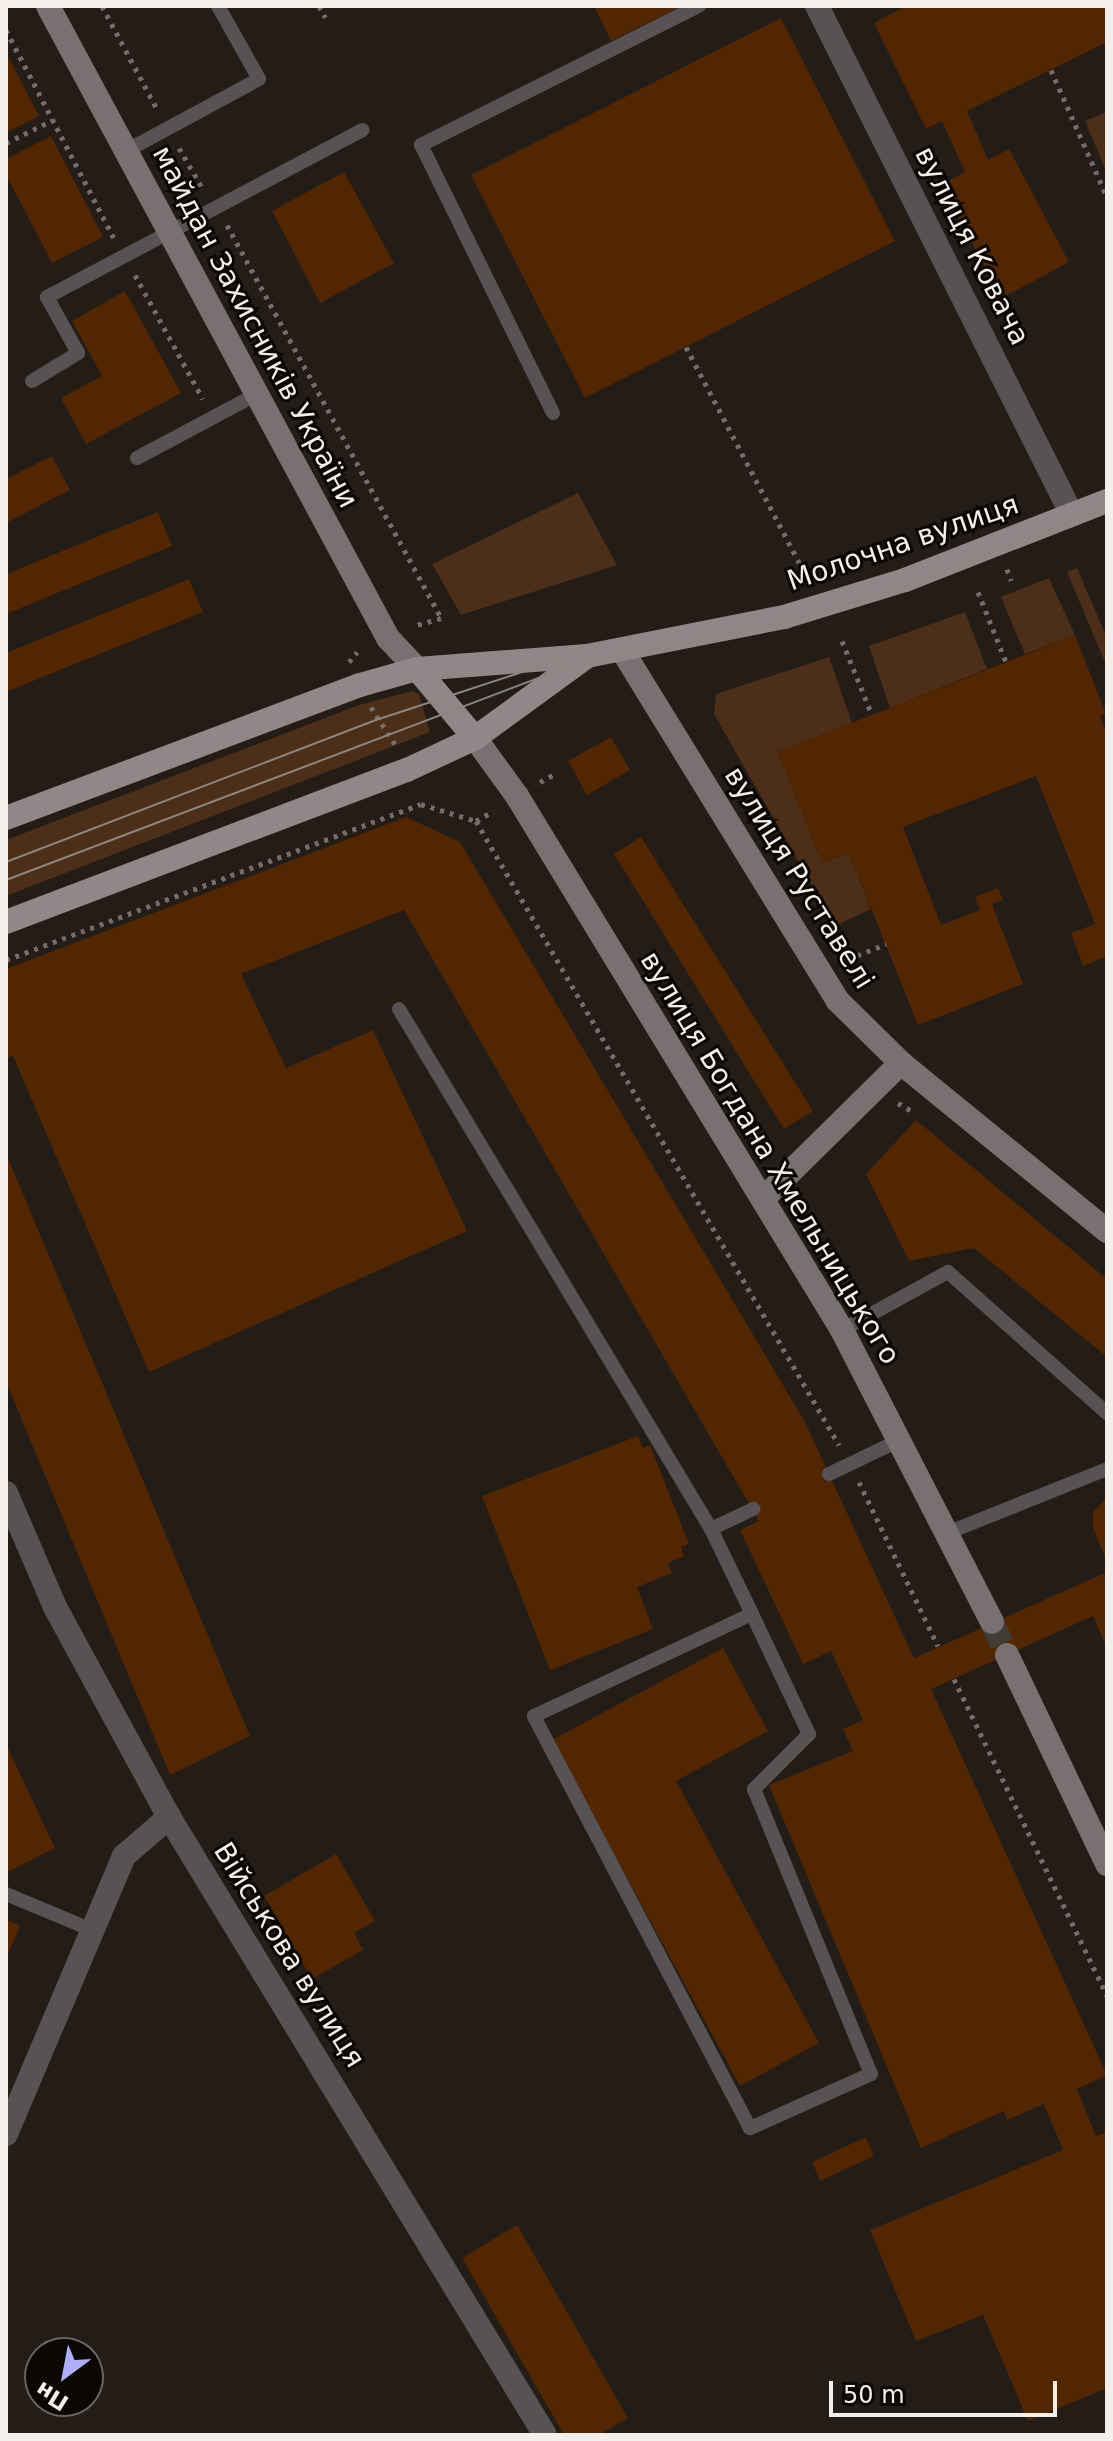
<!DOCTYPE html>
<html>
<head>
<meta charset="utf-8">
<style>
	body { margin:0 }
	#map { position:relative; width:1113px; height:2441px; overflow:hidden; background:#231c17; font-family:"DejaVu Sans",sans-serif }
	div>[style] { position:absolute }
	.green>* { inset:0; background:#4d2e19 }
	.building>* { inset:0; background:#522600 }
	.secondary-tunnel>* { height:24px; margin-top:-12px; transform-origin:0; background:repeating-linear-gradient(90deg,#423c37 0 24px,transparent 0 36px) }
	.path>* { height:5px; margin-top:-2.5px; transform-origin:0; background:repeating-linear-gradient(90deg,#736c68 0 4px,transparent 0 10px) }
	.lane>* { height:14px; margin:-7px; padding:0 7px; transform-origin:7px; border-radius:7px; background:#575253 }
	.street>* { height:24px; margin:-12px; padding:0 12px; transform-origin:12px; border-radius:12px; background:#575253 }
	.secondary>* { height:24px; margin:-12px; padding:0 12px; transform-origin:12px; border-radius:12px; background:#787071 }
	.primary>* { height:24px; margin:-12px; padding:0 12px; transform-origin:12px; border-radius:12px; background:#918788 }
	.tram>* { height:2px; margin:-1px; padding:0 1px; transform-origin:1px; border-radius:1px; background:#8c8682 }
	span { translate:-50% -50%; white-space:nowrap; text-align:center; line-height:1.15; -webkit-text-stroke:6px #0a0705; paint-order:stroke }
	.street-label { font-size:28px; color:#f5efec }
	.frame { position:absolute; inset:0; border:8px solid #f5efec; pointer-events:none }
	.north { position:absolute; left:24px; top:2337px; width:80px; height:80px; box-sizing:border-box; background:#0a0705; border:2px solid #686461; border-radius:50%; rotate:212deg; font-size:22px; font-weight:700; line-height:32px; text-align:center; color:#f5efec }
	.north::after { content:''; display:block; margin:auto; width:28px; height:36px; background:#aeaefb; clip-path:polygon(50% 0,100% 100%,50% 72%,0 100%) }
	.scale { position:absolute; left:829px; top:2381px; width:228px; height:36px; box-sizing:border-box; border:4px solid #f5efec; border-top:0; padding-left:10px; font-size:24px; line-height:28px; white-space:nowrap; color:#f5efec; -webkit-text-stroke:6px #0a0705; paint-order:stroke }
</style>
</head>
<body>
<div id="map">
	<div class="green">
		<div style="clip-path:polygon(1107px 112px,1107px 173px,1085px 121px)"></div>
		<div style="clip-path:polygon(578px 493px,617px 565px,461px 615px,432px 564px)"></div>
		<div style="clip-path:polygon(1077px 568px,1107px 638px,1107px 667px,1067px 572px)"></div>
		<div style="clip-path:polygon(1049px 578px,1075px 635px,1025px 654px,1001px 597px)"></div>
		<div style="clip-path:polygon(965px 612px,987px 669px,890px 708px,869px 646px)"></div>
		<div style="clip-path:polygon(829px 657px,852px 723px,778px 752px,822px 863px,849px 853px,871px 909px,835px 926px,714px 714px,716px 694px)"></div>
		<div style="clip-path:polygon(412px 691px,419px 694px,430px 732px,6px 896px,6px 840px,359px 705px)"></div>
	</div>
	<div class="building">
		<div style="clip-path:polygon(594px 6px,682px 6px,611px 41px)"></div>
		<div style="clip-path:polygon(906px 6px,1107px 6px,1107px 42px,967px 111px,988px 160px,1009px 149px,1069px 262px,1002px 298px,941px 185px,965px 172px,942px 121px,926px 129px,874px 23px)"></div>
		<div style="clip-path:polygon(781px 18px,895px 241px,585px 398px,471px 175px)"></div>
		<div style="clip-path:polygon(6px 52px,39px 116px,6px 133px)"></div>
		<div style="clip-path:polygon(51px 136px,103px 237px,52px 263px,6px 175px,6px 159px)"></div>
		<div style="clip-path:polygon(344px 172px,394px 263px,320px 303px,272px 211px)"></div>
		<div style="clip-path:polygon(125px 291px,181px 393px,86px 444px,61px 398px,102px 376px,72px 321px)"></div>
		<div style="clip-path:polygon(52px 456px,70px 490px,6px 523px,6px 479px)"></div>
		<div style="clip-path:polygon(158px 512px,172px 546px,6px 614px,6px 574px)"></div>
		<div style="clip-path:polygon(189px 579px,203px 612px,6px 692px,6px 653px)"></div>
		<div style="clip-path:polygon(1075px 635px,1106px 714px,1100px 716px,1107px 734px,1107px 956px,1083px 966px,1071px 933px,1095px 924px,1036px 776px,903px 827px,941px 925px,980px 910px,975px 897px,998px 888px,1003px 900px,992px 904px,1023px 984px,918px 1025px,849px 853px,822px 863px,778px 752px)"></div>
		<div style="clip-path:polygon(611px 737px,630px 770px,587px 795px,568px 761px)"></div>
		<div style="clip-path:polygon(406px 817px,460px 842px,805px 1422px,914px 1658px,1107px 1572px,1107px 1648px,1093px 1616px,931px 1689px,1107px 2075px,1077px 2089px,1096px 2136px,1107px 2132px,1107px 2388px,1028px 2421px,983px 2315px,916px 2341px,870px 2230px,1063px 2150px,1044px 2104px,1007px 2120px,1004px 2111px,921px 2148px,769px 1785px,853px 1751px,843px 1729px,863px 1720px,831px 1651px,803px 1664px,740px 1530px,759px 1521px,404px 910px,241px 974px,286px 1068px,373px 1030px,467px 1231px,149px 1372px,13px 1056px,6px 1058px,6px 969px)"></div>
		<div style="clip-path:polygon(641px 837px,813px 1111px,784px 1129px,614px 854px)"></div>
		<div style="clip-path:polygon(916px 1120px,1107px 1279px,1107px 1357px,974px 1248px,909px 1261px,866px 1174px)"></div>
		<div style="clip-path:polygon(6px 1153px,250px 1736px,170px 1775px,6px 1382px)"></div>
		<div style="clip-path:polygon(638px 1436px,643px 1448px,650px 1445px,689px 1544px,681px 1547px,684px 1556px,668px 1563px,672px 1573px,637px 1587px,653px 1629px,550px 1670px,482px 1496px)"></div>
		<div style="clip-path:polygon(1107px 1497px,1107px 1562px,1093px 1528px,1093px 1512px)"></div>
		<div style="clip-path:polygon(723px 1648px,768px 1731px,676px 1781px,819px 2043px,740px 2086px,552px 1740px)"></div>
		<div style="clip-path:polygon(6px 1744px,55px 1848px,6px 1873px)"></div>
		<div style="clip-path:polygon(336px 1854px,375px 1921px,354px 1933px,363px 1950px,312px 1979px,264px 1896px)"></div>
		<div style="clip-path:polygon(6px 1919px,20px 1926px,6px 1959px)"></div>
		<div style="clip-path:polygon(866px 2137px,874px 2156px,820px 2181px,812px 2162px)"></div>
		<div style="clip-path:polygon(517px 2225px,628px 2418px,599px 2435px,564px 2435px,462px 2258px)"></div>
	</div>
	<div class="secondary-tunnel">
		<div style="left:992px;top:1622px;width:36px;rotate:66deg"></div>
	</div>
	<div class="path">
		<div style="left:102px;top:6px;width:119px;rotate:61.9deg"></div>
		<div style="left:319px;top:6px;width:13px;rotate:61deg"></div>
		<div style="left:6px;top:30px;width:234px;rotate:62.6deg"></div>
		<div style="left:1051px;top:70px;width:139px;rotate:66.2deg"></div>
		<div style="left:6px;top:143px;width:52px;rotate:-26.1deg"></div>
		<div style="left:179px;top:148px;width:50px;rotate:59.8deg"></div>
		<div style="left:227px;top:225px;width:447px;rotate:61.4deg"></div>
		<div style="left:441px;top:618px;width:25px;rotate:164deg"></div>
		<div style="left:135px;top:275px;width:141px;rotate:61.3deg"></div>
		<div style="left:686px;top:347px;width:250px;rotate:62.3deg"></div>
		<div style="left:1009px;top:497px;width:13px;rotate:67deg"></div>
		<div style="left:1007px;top:569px;width:12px;rotate:70deg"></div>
		<div style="left:978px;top:592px;width:75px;rotate:68.2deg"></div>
		<div style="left:842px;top:641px;width:80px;rotate:67.9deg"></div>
		<div style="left:349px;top:662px;width:13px;rotate:-51deg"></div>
		<div style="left:371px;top:707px;width:46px;rotate:57.3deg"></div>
		<div style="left:540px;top:782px;width:19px;rotate:-28deg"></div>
		<div style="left:476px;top:821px;width:20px;rotate:-30deg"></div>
		<div style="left:848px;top:959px;width:41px;rotate:-21.5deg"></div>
		<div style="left:6px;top:960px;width:443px;rotate:-20.6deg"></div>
		<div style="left:421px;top:804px;width:58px;rotate:17.2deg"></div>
		<div style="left:476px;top:821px;width:722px;rotate:59.81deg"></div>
		<div style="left:898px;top:1103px;width:16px;rotate:30deg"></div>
		<div style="left:859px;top:1482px;width:182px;rotate:64.3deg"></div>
		<div style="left:954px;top:1679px;width:352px;rotate:64.2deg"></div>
	</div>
	<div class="lane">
		<div style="left:126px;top:151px;width:151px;rotate:-28.4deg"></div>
		<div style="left:259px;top:79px;width:84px;rotate:-119.3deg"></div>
		<div style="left:32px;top:381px;width:54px;rotate:-31.3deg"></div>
		<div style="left:78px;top:353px;width:64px;rotate:-119deg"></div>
		<div style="left:47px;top:297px;width:357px;rotate:-27.9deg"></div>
		<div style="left:553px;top:413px;width:299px;rotate:-116.2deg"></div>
		<div style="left:421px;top:145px;width:311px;rotate:-26.6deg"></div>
		<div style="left:137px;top:458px;width:136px;rotate:-28.1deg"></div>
		<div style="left:399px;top:1009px;width:606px;rotate:59.04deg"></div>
		<div style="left:711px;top:1529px;width:47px;rotate:-25.5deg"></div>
		<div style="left:842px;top:1330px;width:121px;rotate:-28.7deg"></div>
		<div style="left:948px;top:1272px;width:213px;rotate:41.6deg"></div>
		<div style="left:829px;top:1474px;width:79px;rotate:-25.6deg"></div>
		<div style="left:711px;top:1529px;width:94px;rotate:64.2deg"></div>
		<div style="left:752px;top:1614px;width:133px;rotate:64.6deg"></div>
		<div style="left:809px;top:1734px;width:78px;rotate:135deg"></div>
		<div style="left:754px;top:1789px;width:308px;rotate:67.7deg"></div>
		<div style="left:871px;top:2074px;width:133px;rotate:155.9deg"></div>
		<div style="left:750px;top:2128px;width:465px;rotate:-117.7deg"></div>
		<div style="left:534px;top:1716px;width:241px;rotate:-25.1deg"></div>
		<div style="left:947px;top:1533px;width:172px;rotate:-21.8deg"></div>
		<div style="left:6px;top:1894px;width:93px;rotate:22.7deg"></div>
	</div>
	<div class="street">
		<div style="left:817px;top:6px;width:569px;rotate:63.39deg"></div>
		<div style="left:6px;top:1493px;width:124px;rotate:66.7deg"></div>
		<div style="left:55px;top:1607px;width:239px;rotate:61.5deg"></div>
		<div style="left:169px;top:1817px;width:723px;rotate:58.68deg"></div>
		<div style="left:6px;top:2134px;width:302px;rotate:-67deg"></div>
		<div style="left:124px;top:1856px;width:60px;rotate:-40.9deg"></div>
	</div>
	<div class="secondary">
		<div style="left:48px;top:6px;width:718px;rotate:61.72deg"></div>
		<div style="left:388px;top:638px;width:42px;rotate:46.9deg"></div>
		<div style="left:622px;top:650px;width:411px;rotate:58.4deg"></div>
		<div style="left:837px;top:1000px;width:90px;rotate:44.5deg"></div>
		<div style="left:901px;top:1063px;width:266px;rotate:39.2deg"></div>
		<div style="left:475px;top:738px;width:72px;rotate:54.1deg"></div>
		<div style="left:517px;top:796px;width:625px;rotate:58.67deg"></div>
		<div style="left:842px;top:1330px;width:328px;rotate:62.8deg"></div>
		<div style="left:763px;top:1199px;width:194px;rotate:-44.6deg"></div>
		<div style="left:1007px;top:1655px;width:232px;rotate:64.4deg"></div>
	</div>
	<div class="primary">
		<div style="left:417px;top:669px;width:90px;rotate:50deg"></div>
		<div style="left:6px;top:818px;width:378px;rotate:-20.6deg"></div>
		<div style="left:360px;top:685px;width:59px;rotate:-15.7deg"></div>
		<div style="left:417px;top:669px;width:170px;rotate:-4.4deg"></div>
		<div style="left:587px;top:656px;width:201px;rotate:-11.2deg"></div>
		<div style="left:784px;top:617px;width:127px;rotate:-17deg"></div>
		<div style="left:905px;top:580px;width:217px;rotate:-21.4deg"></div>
		<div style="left:6px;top:922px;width:429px;rotate:-20.8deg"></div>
		<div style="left:407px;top:770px;width:75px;rotate:-25.2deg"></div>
		<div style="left:475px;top:738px;width:137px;rotate:-36.1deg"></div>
	</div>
	<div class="tram">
		<div style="left:6px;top:862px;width:399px;rotate:-21deg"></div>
		<div style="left:379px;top:719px;width:215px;rotate:-18.2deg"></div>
		<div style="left:6px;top:880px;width:603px;rotate:-20.78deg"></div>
		<div style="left:570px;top:666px;width:219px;rotate:-11.6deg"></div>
		<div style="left:785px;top:622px;width:128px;rotate:-16.7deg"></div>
		<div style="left:908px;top:585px;width:214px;rotate:-21.4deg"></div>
	</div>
	<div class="street-label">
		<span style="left:972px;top:246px;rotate:63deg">вулиця Ковача</span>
		<span style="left:255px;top:327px;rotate:62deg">майдан Захисників України</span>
		<span style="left:903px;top:543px;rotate:-19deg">Молочна вулиця</span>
		<span style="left:799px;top:878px;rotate:58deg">вулиця Руставелі</span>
		<span style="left:770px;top:1158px;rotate:59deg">вулиця Богдана Хмельницького</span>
		<span style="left:289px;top:1955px;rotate:58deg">Військова вулиця</span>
	</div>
	<div class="frame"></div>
	<div class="north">Пн</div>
	<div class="scale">50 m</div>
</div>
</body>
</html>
